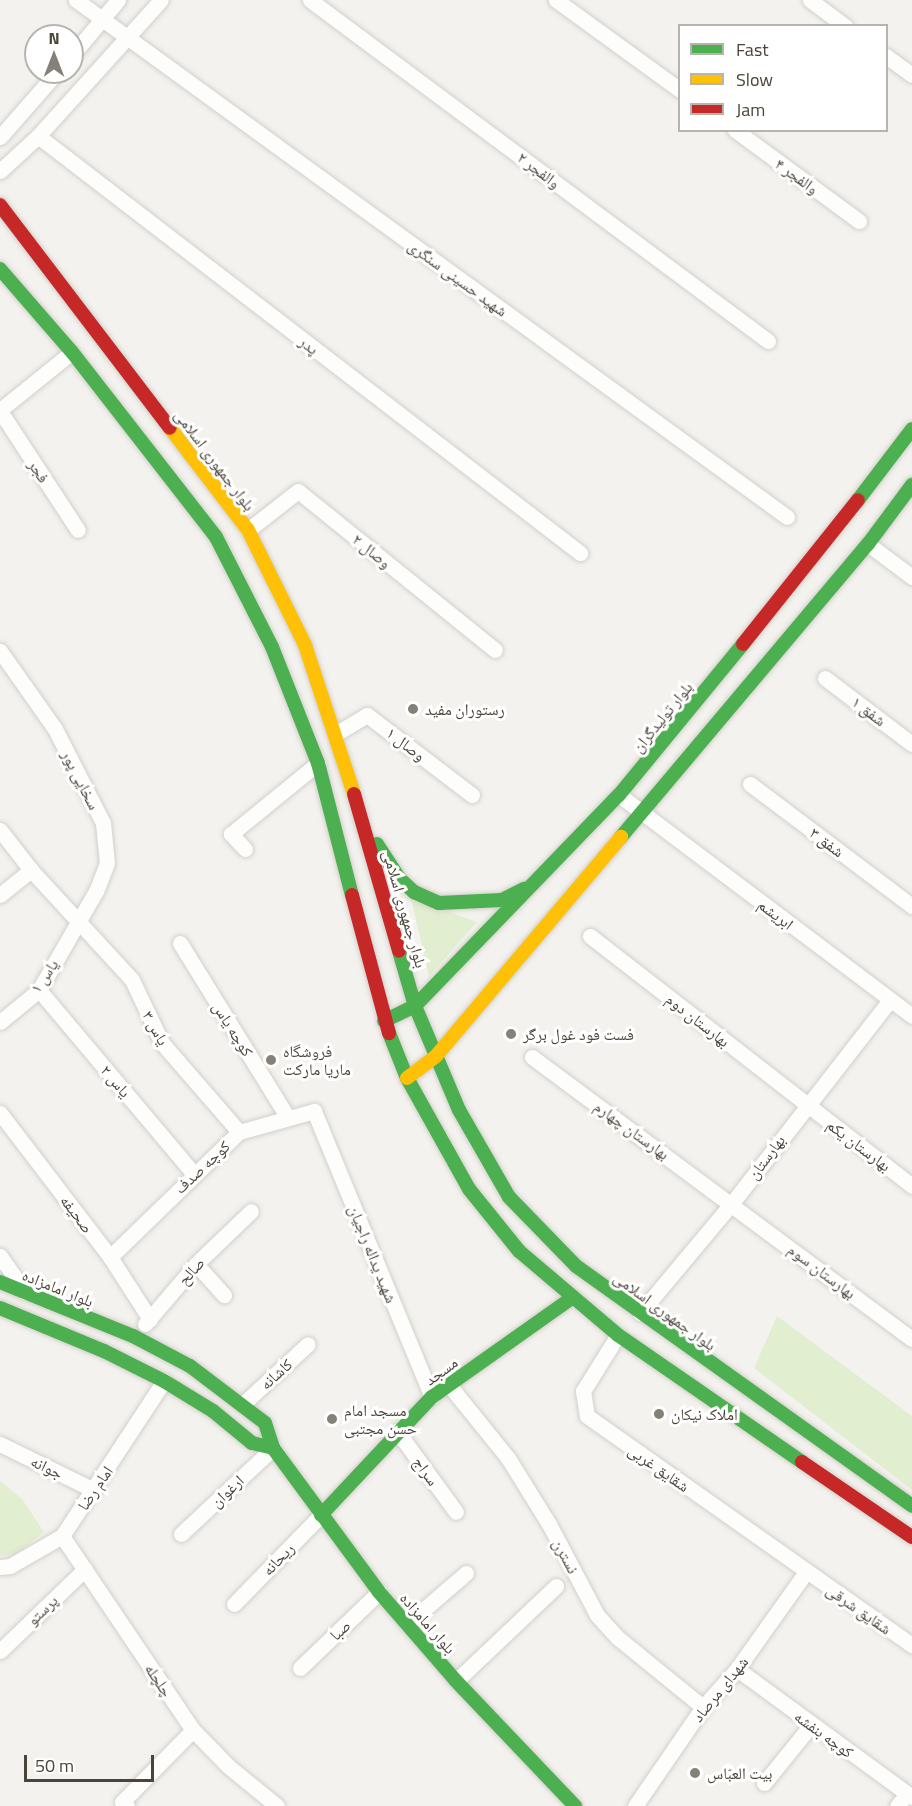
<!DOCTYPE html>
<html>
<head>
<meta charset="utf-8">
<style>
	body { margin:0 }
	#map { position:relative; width:912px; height:1806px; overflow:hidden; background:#f4f2ee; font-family:"Titillium Web","Noto Naskh Arabic",sans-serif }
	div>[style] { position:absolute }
	.green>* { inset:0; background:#e1eecf }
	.roads { filter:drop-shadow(0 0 2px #d2d0cb) drop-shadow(0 0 2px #d2d0cb) }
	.street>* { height:15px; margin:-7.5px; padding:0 7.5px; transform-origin:7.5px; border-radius:7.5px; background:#fdfdfc }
	.fast>* { height:14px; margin:-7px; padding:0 7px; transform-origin:7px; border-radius:7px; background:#4caf50 }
	.slow>* { height:14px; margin:-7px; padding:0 7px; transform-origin:7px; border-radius:7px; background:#ffc107 }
	.jam>* { height:14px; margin:-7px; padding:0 7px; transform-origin:7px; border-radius:7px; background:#c62828 }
	.dots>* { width:16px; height:16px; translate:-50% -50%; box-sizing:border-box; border:3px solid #fff; border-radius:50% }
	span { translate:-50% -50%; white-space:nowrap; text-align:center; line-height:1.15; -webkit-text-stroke:6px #fff; paint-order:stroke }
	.street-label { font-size:16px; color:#4b4439 }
	.poi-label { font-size:16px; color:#4b4439 }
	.left { translate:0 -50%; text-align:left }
	.legend { position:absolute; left:678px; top:24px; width:210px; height:108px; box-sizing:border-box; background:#fff; border:2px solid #b7b4b0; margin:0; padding:8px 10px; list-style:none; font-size:18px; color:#4b4439 }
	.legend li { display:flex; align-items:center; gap:12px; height:30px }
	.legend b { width:30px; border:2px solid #b7b4b0 }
	.north { position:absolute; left:24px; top:24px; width:60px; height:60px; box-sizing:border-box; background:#fff; border:2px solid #b7b4b0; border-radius:50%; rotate:0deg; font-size:16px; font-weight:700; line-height:24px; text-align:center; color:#4b4439 }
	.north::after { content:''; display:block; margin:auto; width:21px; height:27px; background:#868178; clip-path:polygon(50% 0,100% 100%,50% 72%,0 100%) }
	.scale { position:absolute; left:24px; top:1755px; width:130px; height:27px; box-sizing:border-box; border:3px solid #4b4439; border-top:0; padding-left:8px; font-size:18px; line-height:21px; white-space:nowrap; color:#4b4439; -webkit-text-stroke:4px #fff; paint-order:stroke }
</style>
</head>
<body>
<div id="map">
	<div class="green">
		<div style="clip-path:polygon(411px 898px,477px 922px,429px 976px)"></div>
		<div style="clip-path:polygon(777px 1316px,912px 1416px,912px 1490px,754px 1368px)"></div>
		<div style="clip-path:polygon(0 1481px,22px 1499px,44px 1532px,16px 1554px,0 1556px)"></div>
	</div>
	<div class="roads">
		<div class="street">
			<div style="left:76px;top:0;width:879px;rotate:36.02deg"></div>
			<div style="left:310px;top:0;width:571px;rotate:36.67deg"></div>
			<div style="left:556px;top:0;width:153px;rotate:36deg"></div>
			<div style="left:810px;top:0;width:44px;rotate:36.6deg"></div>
			<div style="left:72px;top:55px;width:72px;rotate:-50.1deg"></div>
			<div style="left:886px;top:56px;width:32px;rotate:36deg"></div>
			<div style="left:735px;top:130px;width:154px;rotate:36.3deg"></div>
			<div style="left:38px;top:136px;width:684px;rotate:37.57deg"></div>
			<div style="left:0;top:137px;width:86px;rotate:-48.8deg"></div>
			<div style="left:0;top:171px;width:52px;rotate:-42.6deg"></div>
			<div style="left:38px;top:136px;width:183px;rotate:-47.9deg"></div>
			<div style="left:0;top:410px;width:92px;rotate:-38.9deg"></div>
			<div style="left:0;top:411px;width:142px;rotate:56.8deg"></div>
			<div style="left:248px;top:530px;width:63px;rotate:-38deg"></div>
			<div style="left:298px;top:491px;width:253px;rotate:38.9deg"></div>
			<div style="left:868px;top:544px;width:55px;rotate:36.9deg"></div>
			<div style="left:0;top:651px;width:95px;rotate:54.8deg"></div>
			<div style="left:55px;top:729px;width:106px;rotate:62.9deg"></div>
			<div style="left:103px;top:823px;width:40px;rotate:84.3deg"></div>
			<div style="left:107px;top:863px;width:30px;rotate:111deg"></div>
			<div style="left:96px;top:891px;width:114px;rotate:119.9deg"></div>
			<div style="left:39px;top:990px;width:50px;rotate:140.6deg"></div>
			<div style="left:825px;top:678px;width:109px;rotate:37.2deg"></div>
			<div style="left:337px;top:733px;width:35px;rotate:-31deg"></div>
			<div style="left:367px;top:715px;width:132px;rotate:37.3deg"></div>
			<div style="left:750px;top:784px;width:203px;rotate:37deg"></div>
			<div style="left:619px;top:795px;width:367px;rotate:37deg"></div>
			<div style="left:0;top:830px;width:51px;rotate:52.2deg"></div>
			<div style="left:31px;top:870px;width:149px;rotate:47.4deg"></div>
			<div style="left:132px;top:980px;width:70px;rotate:64.5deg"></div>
			<div style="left:162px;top:1043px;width:118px;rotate:49.1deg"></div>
			<div style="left:245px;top:849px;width:21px;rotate:-133deg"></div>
			<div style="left:231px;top:834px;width:112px;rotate:-39.2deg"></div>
			<div style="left:0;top:895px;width:40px;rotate:-39deg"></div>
			<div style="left:590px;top:936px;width:408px;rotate:37.8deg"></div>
			<div style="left:180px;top:943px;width:203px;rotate:58.3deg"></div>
			<div style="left:39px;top:990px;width:239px;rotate:49.9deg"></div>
			<div style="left:532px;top:1057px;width:473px;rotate:36.6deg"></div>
			<div style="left:0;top:1113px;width:181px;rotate:52.6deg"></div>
			<div style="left:110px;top:1257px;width:74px;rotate:57.2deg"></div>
			<div style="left:0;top:1256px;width:44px;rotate:55.2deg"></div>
			<div style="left:110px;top:1257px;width:180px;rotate:-44.1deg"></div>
			<div style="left:239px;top:1132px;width:78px;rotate:-15.6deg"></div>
			<div style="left:314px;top:1111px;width:309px;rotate:67.6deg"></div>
			<div style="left:196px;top:1264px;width:42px;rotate:47.9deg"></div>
			<div style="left:640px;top:1313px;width:143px;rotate:-50.1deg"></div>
			<div style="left:732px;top:1203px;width:257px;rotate:-52.1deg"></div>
			<div style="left:145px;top:1324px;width:79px;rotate:-49.6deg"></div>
			<div style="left:196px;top:1264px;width:76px;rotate:-43.9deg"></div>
			<div style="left:618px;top:1335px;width:66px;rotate:122deg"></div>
			<div style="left:583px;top:1391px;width:25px;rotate:81deg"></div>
			<div style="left:587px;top:1416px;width:398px;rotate:35.2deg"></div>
			<div style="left:449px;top:1385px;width:94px;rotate:51.1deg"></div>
			<div style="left:508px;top:1458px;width:78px;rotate:58.2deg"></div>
			<div style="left:549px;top:1524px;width:103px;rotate:62.2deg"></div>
			<div style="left:597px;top:1615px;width:31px;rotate:48deg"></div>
			<div style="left:618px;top:1638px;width:109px;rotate:39.1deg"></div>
			<div style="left:243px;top:1404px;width:88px;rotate:-42.7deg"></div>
			<div style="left:397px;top:1431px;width:100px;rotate:53.9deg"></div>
			<div style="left:0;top:1444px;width:105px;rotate:26.1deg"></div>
			<div style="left:181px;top:1534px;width:126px;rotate:-43.1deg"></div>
			<div style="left:62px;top:1536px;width:234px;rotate:56deg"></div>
			<div style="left:193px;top:1730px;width:50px;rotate:45.8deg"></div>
			<div style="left:228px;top:1766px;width:63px;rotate:39.2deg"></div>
			<div style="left:0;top:1567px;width:10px;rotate:-6deg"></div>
			<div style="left:10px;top:1566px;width:60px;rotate:-30deg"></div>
			<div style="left:62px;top:1536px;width:186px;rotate:-56.7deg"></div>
			<div style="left:234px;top:1604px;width:124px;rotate:-45.7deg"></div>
			<div style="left:407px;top:1624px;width:78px;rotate:-40.8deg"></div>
			<div style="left:0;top:1651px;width:118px;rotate:-44deg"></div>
			<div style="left:300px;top:1668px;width:110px;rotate:-43.9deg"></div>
			<div style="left:737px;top:1669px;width:217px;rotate:36.2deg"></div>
			<div style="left:456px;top:1681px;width:138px;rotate:-43.5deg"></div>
			<div style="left:764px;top:1783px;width:75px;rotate:-51deg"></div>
			<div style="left:127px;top:1806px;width:6px;rotate:-141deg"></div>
			<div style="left:122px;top:1802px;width:101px;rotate:-45.4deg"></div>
			<div style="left:635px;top:1806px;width:120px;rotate:-55.5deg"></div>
			<div style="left:703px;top:1707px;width:51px;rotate:-48.2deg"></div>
			<div style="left:737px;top:1669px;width:119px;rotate:-54.6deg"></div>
			<div style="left:897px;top:1806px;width:16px;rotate:-50deg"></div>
		</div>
		<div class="fast">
			<div style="left:0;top:269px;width:110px;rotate:49.1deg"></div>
			<div style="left:72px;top:352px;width:234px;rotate:52.1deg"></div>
			<div style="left:216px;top:537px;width:123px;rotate:63deg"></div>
			<div style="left:272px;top:647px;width:125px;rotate:68.4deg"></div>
			<div style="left:318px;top:763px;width:136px;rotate:75.6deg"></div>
			<div style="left:858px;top:500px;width:89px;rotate:-52.7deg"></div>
			<div style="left:621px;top:837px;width:383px;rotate:-49.9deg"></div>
			<div style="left:868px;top:544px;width:74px;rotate:-53.3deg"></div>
			<div style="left:377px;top:844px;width:40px;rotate:57.1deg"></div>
			<div style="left:399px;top:878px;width:21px;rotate:43deg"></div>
			<div style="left:414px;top:892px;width:27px;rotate:24deg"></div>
			<div style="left:439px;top:903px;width:63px;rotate:-2.7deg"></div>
			<div style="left:502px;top:900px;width:25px;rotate:-27deg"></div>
			<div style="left:399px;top:951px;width:57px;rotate:73.8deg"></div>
			<div style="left:415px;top:1006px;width:113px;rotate:67.1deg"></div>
			<div style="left:459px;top:1110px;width:100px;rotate:60.1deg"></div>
			<div style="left:509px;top:1197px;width:96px;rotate:45.8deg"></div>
			<div style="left:576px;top:1266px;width:413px;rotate:35.5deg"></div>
			<div style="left:384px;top:1021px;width:34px;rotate:-26deg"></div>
			<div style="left:415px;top:1006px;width:293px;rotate:-46deg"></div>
			<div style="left:619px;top:795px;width:195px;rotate:-50.6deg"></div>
			<div style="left:389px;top:1033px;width:48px;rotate:68.2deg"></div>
			<div style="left:407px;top:1078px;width:127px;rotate:60.8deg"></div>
			<div style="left:469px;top:1189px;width:80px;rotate:51.1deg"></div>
			<div style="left:519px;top:1251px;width:130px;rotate:40.3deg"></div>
			<div style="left:618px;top:1335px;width:224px;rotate:34.6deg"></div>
			<div style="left:0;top:1282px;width:144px;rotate:22.1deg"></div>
			<div style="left:133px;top:1336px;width:64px;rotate:27.8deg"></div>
			<div style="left:190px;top:1366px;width:94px;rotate:37.2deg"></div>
			<div style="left:265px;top:1423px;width:26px;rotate:72deg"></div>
			<div style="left:273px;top:1448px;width:179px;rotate:53.6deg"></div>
			<div style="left:379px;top:1592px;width:118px;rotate:49.1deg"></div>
			<div style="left:456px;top:1681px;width:173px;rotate:46.4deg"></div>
			<div style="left:0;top:1308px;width:113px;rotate:22.5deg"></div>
			<div style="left:104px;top:1351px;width:67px;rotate:26.6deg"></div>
			<div style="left:164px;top:1381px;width:57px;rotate:31.5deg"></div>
			<div style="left:213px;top:1411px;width:50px;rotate:39.4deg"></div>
			<div style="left:252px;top:1443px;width:22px;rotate:13deg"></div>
			<div style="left:321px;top:1515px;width:162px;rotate:-46.8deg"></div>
			<div style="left:432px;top:1397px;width:171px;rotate:-35.3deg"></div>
		</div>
		<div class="slow">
			<div style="left:170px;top:428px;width:128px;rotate:52.6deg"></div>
			<div style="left:248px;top:530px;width:128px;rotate:63.6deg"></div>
			<div style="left:305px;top:645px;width:157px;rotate:71.8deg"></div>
			<div style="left:407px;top:1078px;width:36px;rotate:-37deg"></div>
			<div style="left:436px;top:1056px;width:287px;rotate:-49.8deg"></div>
		</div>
		<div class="jam">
			<div style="left:0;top:205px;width:280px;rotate:52.7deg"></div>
			<div style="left:743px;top:644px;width:184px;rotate:-51.4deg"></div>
			<div style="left:354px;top:794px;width:163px;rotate:74deg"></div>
			<div style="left:352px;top:895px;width:143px;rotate:75deg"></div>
			<div style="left:802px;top:1462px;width:133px;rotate:34.3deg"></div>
		</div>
	</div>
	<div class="dots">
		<div style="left:413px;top:709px;background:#868178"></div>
		<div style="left:511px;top:1034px;background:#868178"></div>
		<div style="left:271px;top:1060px;background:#868178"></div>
		<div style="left:659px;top:1414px;background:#868178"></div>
		<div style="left:332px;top:1419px;background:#868178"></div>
		<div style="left:695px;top:1773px;background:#868178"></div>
	</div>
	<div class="street-label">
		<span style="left:539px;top:170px;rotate:37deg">والفجر ۲</span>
		<span style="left:797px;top:176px;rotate:36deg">والفجر ۴</span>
		<span style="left:458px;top:278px;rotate:36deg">شهید حسینی سنگری</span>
		<span style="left:309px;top:345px;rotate:38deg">پدر</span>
		<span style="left:215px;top:460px;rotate:53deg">بلوار جمهوری اسلامی</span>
		<span style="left:39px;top:471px;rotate:56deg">فجر</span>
		<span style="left:372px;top:551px;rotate:39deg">وصال ۲</span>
		<span style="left:869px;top:711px;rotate:37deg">شفق ۱</span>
		<span style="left:662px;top:717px;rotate:-51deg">بلوار تولیدگران</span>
		<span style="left:406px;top:744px;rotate:38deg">وصال ۱</span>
		<span style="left:81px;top:780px;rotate:63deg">سخایی پور</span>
		<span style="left:827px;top:842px;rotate:37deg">شفق ۳</span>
		<span style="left:405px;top:909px;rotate:74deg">بلوار جمهوری اسلامی</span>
		<span style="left:776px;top:914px;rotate:37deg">ابریشم</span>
		<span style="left:44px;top:976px;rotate:-56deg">یاس ۱</span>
		<span style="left:698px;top:1020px;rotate:38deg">بهارستان دوم</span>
		<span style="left:156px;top:1028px;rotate:61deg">یاس ۳</span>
		<span style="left:233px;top:1029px;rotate:58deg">کوچه یاس</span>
		<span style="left:116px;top:1081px;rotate:50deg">یاس ۲</span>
		<span style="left:632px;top:1130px;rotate:36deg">بهارستان چهارم</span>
		<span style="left:859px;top:1145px;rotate:37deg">بهارستان یکم</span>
		<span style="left:766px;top:1157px;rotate:-53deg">بهارستان</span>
		<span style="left:202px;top:1167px;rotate:-43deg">کوچه صدف</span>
		<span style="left:77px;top:1214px;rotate:53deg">صحیفه</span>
		<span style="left:373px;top:1254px;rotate:68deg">شهید یداله راجیان</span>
		<span style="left:191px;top:1271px;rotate:-48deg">صالح</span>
		<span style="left:822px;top:1271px;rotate:37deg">بهارستان سوم</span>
		<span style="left:58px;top:1288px;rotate:22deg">بلوار امامزاده</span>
		<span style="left:665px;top:1311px;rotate:36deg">بلوار جمهوری اسلامی</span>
		<span style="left:441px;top:1371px;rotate:-36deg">مسجد</span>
		<span style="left:276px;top:1374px;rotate:-42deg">کاشانه</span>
		<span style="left:47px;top:1467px;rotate:26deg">جوانه</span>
		<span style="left:659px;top:1468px;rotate:35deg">شقایق غربی</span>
		<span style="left:426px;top:1471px;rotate:54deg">سراج</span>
		<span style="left:95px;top:1488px;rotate:-56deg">امام رضا</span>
		<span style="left:227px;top:1491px;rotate:-43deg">ارغوان</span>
		<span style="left:566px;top:1556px;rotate:62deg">نسترن</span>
		<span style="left:278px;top:1559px;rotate:-46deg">ریحانه</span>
		<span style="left:859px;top:1609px;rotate:35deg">شقایق شرقی</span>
		<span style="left:42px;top:1610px;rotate:-44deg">پرستو</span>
		<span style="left:428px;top:1623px;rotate:49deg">بلوار امامزاده</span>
		<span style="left:340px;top:1630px;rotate:-44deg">صبا</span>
		<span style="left:159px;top:1680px;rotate:56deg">چلچله</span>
		<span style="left:720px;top:1689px;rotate:-51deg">شهدای مرصاد</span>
		<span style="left:824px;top:1734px;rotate:36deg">کوچه بنفشه</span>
	</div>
	<div class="poi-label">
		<span class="left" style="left:425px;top:709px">رستوران مفید</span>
		<span class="left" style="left:523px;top:1034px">فست فود غول برگر</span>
		<span class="left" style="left:283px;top:1060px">فروشگاه<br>ماریا مارکت</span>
		<span class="left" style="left:344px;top:1419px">مسجد امام<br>حسن مجتبی</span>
		<span class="left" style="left:671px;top:1414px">املاک نیکان</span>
		<span class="left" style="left:707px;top:1773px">بیت العبّاس</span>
	</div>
	<ul class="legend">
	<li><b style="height:8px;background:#4caf50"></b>Fast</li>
	<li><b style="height:8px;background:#ffc107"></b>Slow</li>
	<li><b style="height:8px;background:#c62828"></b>Jam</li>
	</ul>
	<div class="north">N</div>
	<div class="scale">50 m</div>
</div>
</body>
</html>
